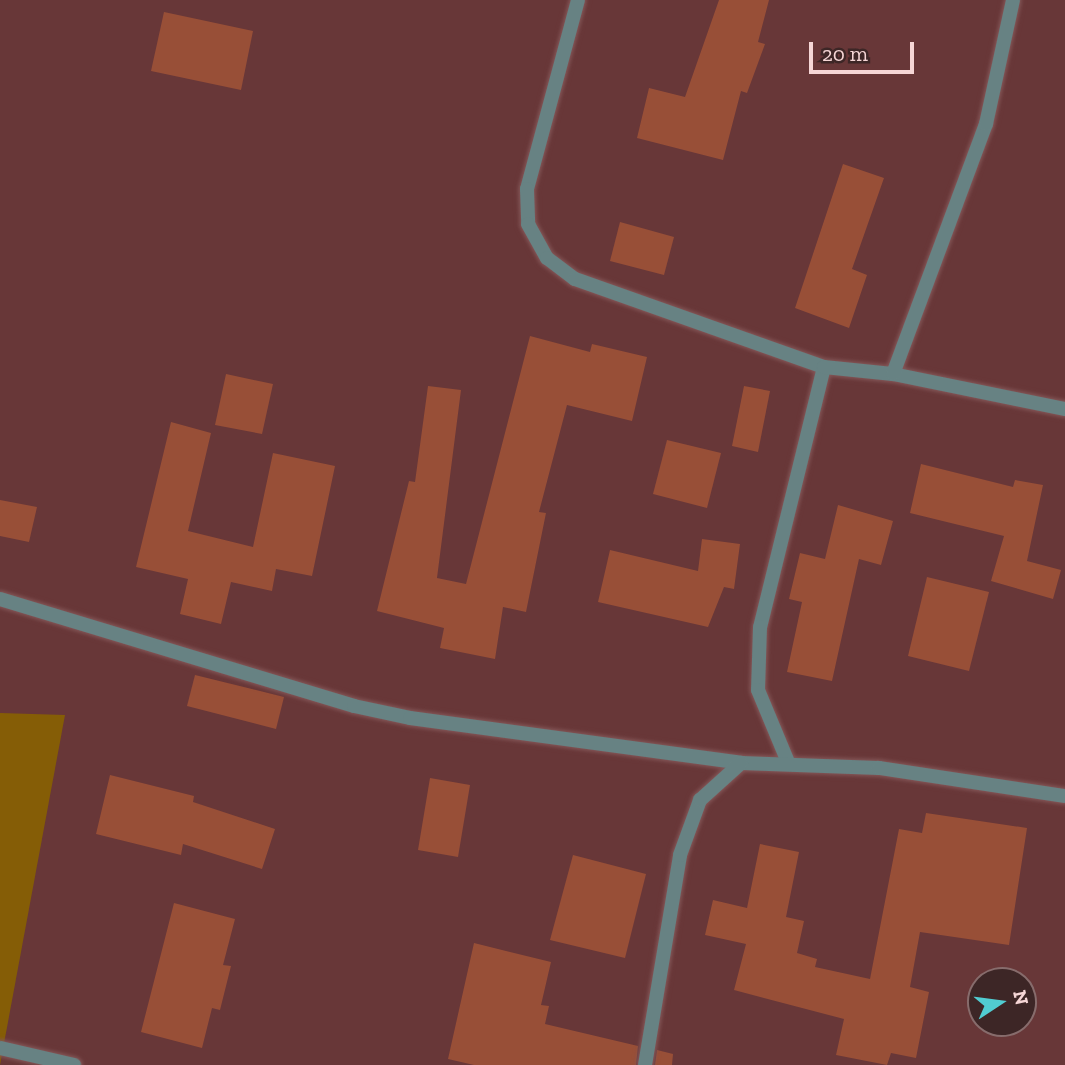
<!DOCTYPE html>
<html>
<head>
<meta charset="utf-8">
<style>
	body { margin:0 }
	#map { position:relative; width:1065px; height:1065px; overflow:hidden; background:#683738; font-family:"Zilla Slab",serif }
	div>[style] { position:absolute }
	.green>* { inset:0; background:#855d06 }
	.building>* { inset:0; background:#984f37 }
	.roads { filter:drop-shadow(0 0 2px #845758) drop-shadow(0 0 2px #845758) }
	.minor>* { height:14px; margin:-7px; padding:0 7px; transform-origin:7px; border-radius:7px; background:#678283 }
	span { translate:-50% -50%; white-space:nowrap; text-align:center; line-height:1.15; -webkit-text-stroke:6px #3d2626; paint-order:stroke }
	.north { position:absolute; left:967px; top:967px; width:70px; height:70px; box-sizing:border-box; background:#3d2626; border:2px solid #876c6c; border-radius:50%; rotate:77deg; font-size:19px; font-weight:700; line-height:28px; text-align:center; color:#f6d6d6 }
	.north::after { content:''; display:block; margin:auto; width:24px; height:32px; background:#51ccd1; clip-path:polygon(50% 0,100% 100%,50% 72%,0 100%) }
	.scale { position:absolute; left:809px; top:42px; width:105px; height:32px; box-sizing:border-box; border:4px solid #f6d6d6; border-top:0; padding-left:9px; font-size:21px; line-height:24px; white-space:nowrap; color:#f6d6d6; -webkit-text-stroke:5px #3d2626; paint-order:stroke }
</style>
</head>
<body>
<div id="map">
	<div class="green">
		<div style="clip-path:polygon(0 713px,65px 715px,0 1065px)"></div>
	</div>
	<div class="building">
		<div style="clip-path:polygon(719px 0,769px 0,758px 42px,765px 44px,747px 93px,741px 91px,723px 160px,637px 138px,649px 88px,685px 97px)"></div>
		<div style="clip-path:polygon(164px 12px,253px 31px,241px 90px,151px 71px)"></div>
		<div style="clip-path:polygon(843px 164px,884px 178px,852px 269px,867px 275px,849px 328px,795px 308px)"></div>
		<div style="clip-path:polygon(620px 222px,674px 237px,664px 275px,610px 261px)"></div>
		<div style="clip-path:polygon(530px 336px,590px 352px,592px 344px,647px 357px,632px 421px,567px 405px,539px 512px,546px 513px,526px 612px,503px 607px,495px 659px,440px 648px,444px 628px,377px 611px,409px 481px,415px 482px,428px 386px,461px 390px,437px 578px,466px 584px)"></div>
		<div style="clip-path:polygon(226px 374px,273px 384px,262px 434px,215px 425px)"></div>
		<div style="clip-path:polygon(744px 386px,770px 391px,758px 452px,732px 446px)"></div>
		<div style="clip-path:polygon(171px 422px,211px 433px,188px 531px,253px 547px,273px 453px,335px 466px,312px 576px,276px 569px,272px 591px,231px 582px,221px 624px,180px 614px,188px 579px,136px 567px)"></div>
		<div style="clip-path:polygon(667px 440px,721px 453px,707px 508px,653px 494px)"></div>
		<div style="clip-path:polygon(921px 464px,1013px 487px,1015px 480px,1043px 485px,1027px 561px,1061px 570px,1053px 599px,991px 581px,1004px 536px,910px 513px)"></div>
		<div style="clip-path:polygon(0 500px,37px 507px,29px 542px,0 536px)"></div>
		<div style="clip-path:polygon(838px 505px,893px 521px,881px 565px,859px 559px,832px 681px,787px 672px,802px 602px,789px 599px,800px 553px,825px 559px)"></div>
		<div style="clip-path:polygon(702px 539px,740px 544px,734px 589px,724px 587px,708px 627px,598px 602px,610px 550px,698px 571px)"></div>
		<div style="clip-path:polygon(927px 577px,989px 592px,969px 671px,908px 656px)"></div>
		<div style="clip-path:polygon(195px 675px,284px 697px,276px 729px,187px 706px)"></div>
		<div style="clip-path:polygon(110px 775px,194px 796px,193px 802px,275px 829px,262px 869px,183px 844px,181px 855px,96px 834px)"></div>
		<div style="clip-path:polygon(430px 778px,470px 785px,458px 857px,418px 850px)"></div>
		<div style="clip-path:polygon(926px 813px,1027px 828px,1009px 945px,920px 932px,910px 987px,929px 992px,916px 1058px,891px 1053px,887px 1065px,836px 1055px,844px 1019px,734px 990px,746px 944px,705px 935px,713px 900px,747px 908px,760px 844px,799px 852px,786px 917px,804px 921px,797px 953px,817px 959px,815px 967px,870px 979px,899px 829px,922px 833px)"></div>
		<div style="clip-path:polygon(573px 855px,646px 874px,625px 958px,550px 940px)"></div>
		<div style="clip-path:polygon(174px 903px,235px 919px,223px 965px,231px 966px,220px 1010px,212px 1008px,202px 1048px,141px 1032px)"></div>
		<div style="clip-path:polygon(474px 943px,551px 962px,541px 1005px,549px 1006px,545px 1024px,638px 1046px,636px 1065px,474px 1065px,448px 1059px)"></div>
		<div style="clip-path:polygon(657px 1050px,673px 1054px,672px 1065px,655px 1065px)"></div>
	</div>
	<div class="roads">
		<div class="minor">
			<div style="left:578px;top:0;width:196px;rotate:105.1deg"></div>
			<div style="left:527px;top:189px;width:35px;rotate:88deg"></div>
			<div style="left:528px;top:224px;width:39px;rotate:61deg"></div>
			<div style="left:547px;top:258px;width:35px;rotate:37deg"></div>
			<div style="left:575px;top:279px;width:264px;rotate:19.5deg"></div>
			<div style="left:824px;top:367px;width:268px;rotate:103.8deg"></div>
			<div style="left:760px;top:627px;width:63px;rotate:91.8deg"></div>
			<div style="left:758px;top:690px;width:78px;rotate:67.4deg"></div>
			<div style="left:824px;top:367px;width:69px;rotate:5.8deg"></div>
			<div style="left:893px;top:374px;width:176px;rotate:11.5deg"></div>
			<div style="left:893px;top:374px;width:267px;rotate:-69.6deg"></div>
			<div style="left:986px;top:124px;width:127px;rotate:-77.7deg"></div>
			<div style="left:0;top:599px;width:370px;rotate:16.8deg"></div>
			<div style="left:354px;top:706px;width:57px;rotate:12.1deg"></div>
			<div style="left:410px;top:718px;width:334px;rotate:7.7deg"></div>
			<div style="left:741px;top:763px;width:138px;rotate:2.1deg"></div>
			<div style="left:879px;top:768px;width:188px;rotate:8.6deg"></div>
			<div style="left:0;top:1048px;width:76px;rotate:12.9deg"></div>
			<div style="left:645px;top:1065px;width:213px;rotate:-80.5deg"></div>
			<div style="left:680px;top:855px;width:59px;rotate:-70deg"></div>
			<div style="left:700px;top:800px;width:55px;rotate:-42.1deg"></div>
		</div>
	</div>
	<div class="north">N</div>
	<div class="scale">20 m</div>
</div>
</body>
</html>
